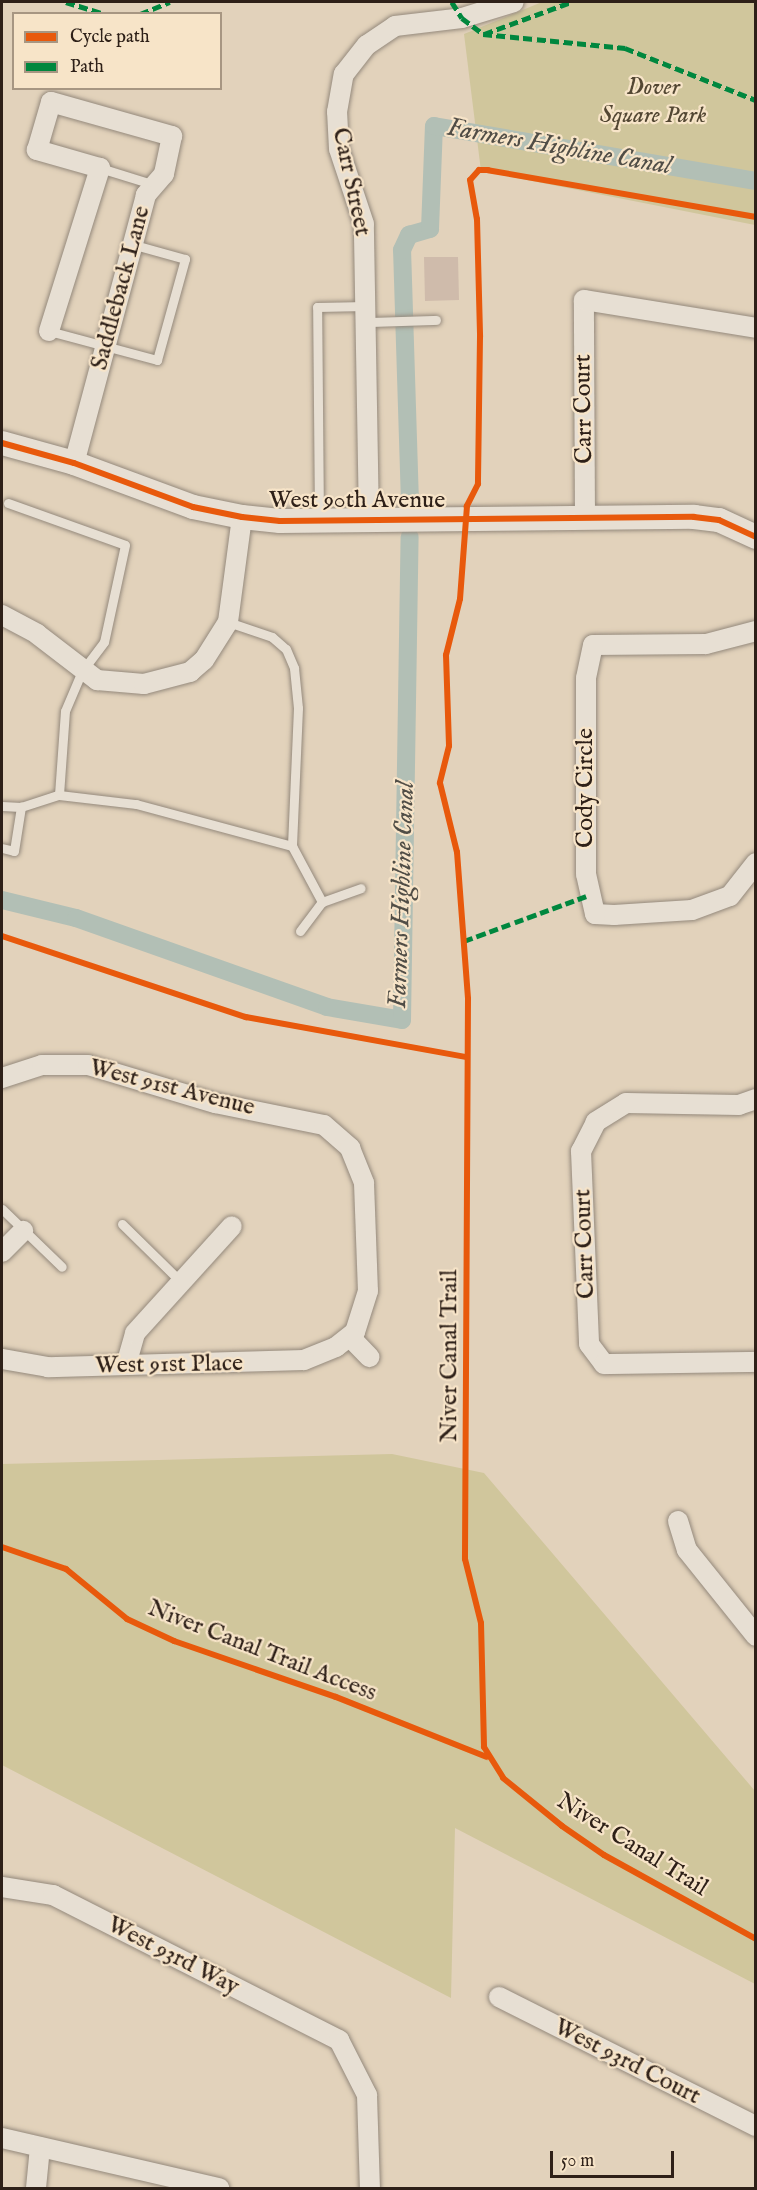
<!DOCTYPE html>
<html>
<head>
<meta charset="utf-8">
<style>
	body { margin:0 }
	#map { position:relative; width:757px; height:2190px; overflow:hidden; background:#e2d2bb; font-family:"IM FELL English",serif }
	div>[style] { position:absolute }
	.green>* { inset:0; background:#d0c69c }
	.canal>* { height:18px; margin:-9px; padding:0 9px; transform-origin:9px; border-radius:9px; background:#b2bfb5 }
	.building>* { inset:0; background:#cfbbab }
	.roads { filter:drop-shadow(0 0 2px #94897c) drop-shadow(0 0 2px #94897c) }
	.service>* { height:9px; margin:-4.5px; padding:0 4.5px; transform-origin:4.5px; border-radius:4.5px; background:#e7dfd3 }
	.minor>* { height:20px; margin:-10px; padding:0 10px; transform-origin:10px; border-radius:10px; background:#e7dfd3 }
	.tertiary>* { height:24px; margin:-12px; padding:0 12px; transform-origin:12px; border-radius:12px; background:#e7dfd3 }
	.quiet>* { height:4.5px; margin-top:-2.25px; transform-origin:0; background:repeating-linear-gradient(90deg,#00873e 0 9px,transparent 0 13.5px) }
	.cycleway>* { height:6px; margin:-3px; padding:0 3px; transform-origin:3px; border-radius:3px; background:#e8590c }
	span { translate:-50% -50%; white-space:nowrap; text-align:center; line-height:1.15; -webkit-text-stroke:4.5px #f7e4c8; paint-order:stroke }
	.park-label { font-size:24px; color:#534733; font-style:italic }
	.street-label { font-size:24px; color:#2e2018 }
	.water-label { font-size:26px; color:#504d46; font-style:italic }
	.frame { position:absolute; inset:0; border:3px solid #2e2018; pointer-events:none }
	.legend { position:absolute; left:12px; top:12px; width:210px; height:78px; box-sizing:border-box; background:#f7e4c8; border:2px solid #a79682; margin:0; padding:8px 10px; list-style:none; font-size:18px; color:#2e2018 }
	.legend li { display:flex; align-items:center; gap:12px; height:30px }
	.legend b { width:30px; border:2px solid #a79682 }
	.scale { position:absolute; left:550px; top:2151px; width:124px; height:27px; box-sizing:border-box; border:3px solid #2e2018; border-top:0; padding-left:8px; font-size:18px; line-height:21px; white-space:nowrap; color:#2e2018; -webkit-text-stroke:4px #f7e4c8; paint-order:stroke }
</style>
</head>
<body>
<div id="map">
	<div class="green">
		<div style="clip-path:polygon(542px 2px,755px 2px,755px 225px,481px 171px,464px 34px)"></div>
		<div style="clip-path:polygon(392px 1454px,484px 1473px,755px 1791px,755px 1984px,455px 1828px,451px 1998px,2px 1765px,2px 1464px)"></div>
	</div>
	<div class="canal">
		<div style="left:410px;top:503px;width:253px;rotate:-91.8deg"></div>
		<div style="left:402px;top:250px;width:17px;rotate:-65deg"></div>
		<div style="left:409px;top:235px;width:22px;rotate:-16deg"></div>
		<div style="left:430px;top:229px;width:103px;rotate:-87.8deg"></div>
		<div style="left:434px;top:126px;width:327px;rotate:9.7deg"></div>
		<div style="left:2px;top:900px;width:76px;rotate:13.7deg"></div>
		<div style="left:76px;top:918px;width:266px;rotate:19.5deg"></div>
		<div style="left:327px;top:1007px;width:76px;rotate:9.8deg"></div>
		<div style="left:402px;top:1020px;width:483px;rotate:-89.1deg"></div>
	</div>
	<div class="building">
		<div style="clip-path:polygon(424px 257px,458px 257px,459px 300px,425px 301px)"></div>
	</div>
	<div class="roads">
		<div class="service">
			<div style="left:100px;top:168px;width:58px;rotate:17.2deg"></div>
			<div style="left:367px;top:322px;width:69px;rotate:-1.7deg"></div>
			<div style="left:49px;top:331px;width:112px;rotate:15deg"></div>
			<div style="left:157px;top:360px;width:105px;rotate:-74.5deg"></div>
			<div style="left:185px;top:259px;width:56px;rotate:-164.5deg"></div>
			<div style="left:8px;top:503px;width:124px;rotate:19.7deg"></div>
			<div style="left:125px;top:545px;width:99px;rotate:102.2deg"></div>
			<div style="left:104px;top:642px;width:36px;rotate:127deg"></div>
			<div style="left:82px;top:671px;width:43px;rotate:113deg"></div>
			<div style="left:65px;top:711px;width:84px;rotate:94.1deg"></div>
			<div style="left:319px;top:520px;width:213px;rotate:-90.5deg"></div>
			<div style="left:317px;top:307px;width:49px;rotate:-1.2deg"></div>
			<div style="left:228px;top:622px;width:46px;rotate:18.8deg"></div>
			<div style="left:272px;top:637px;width:18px;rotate:41deg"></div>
			<div style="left:286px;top:649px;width:21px;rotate:67deg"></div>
			<div style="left:294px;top:668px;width:40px;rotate:84.3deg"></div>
			<div style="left:298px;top:708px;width:138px;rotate:92.5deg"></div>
			<div style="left:292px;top:846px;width:64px;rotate:61.8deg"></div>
			<div style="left:2px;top:806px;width:19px;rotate:3deg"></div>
			<div style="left:21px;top:807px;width:40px;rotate:-18deg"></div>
			<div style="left:59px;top:795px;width:78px;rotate:6.7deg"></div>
			<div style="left:136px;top:804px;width:162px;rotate:15.1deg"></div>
			<div style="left:2px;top:848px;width:12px;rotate:14deg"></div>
			<div style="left:14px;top:851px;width:45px;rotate:-81deg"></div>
			<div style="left:300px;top:931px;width:36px;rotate:-53deg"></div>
			<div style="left:322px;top:902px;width:41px;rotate:-19.7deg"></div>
			<div style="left:2px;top:1209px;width:83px;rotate:44deg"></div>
			<div style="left:122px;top:1224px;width:81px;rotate:44.5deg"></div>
		</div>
		<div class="minor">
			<div style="left:49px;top:331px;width:171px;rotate:-72.6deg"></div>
			<div style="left:100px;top:168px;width:66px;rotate:-164.1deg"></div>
			<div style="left:37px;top:150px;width:50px;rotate:-73.7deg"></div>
			<div style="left:51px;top:102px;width:126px;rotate:15.7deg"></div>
			<div style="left:172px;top:136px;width:39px;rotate:102deg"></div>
			<div style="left:164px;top:174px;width:28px;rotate:131deg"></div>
			<div style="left:146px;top:195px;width:278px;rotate:105deg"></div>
			<div style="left:585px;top:518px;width:218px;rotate:-90.3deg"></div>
			<div style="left:584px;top:300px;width:174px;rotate:9.2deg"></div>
			<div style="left:369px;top:521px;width:297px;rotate:-91deg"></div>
			<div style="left:364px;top:224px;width:79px;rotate:-108.4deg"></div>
			<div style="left:339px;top:149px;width:37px;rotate:-93deg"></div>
			<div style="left:337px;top:112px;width:39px;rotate:-80deg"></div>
			<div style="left:344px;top:74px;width:37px;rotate:-52deg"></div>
			<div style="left:367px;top:45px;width:34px;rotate:-34deg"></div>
			<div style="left:395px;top:26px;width:67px;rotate:-6.8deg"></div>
			<div style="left:462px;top:18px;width:54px;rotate:-17.1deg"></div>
			<div style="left:2px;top:615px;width:40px;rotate:28deg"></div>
			<div style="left:37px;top:634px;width:76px;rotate:37.5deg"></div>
			<div style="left:97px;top:680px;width:47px;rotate:4.9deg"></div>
			<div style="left:144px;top:684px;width:48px;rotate:-14.6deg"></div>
			<div style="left:190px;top:672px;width:18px;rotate:-41deg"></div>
			<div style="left:204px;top:660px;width:45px;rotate:-57.7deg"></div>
			<div style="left:228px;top:622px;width:106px;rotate:-82.4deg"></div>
			<div style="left:756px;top:631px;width:52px;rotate:165.4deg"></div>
			<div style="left:706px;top:644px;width:113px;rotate:179.5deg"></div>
			<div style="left:593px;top:645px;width:34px;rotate:102deg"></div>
			<div style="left:586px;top:678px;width:196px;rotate:90deg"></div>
			<div style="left:586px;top:874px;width:41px;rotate:77.3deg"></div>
			<div style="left:595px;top:914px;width:19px;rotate:3deg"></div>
			<div style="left:614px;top:915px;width:78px;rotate:-3.7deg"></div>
			<div style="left:692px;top:910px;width:40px;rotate:-20.2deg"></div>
			<div style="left:730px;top:896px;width:42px;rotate:-51.8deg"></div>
			<div style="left:2px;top:1078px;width:42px;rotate:-18deg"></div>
			<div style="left:42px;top:1065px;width:46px"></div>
			<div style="left:88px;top:1065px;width:133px;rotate:16.7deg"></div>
			<div style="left:215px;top:1103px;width:111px;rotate:11.4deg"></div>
			<div style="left:324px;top:1125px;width:35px;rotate:41deg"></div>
			<div style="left:350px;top:1148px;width:38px;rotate:68deg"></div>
			<div style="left:364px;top:1183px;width:108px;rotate:87.9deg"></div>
			<div style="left:368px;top:1291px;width:43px;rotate:107.6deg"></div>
			<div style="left:355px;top:1332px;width:24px;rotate:142deg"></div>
			<div style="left:336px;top:1347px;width:35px;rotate:158deg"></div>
			<div style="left:304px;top:1360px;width:256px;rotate:178.4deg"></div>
			<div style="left:48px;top:1367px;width:47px;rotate:-170.1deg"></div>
			<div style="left:756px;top:1099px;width:18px;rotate:161deg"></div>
			<div style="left:739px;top:1105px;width:113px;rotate:-179deg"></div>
			<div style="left:626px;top:1103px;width:36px;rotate:148deg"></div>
			<div style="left:596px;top:1122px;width:33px;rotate:117deg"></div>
			<div style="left:581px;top:1151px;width:193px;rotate:87.6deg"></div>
			<div style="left:589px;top:1344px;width:25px;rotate:53deg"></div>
			<div style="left:604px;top:1364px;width:152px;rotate:-0.8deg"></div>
			<div style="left:2px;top:1252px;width:30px;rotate:-45deg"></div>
			<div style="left:350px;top:1337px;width:28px;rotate:46deg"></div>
			<div style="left:126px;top:1365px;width:33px;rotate:-74deg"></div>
			<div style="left:135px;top:1333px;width:144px;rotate:-47.8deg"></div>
			<div style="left:678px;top:1521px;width:30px;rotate:73deg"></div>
			<div style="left:687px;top:1550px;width:110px;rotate:51.3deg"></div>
			<div style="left:2px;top:1887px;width:52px;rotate:8.9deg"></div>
			<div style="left:53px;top:1895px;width:321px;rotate:26.9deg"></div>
			<div style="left:339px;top:2040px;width:62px;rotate:63deg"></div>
			<div style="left:367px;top:2095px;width:93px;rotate:88.2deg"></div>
			<div style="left:499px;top:1997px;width:288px;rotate:26.7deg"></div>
			<div style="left:2px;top:2138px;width:223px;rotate:13deg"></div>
			<div style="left:36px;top:2188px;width:41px;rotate:-84.4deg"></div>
		</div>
		<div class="tertiary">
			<div style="left:2px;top:443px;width:75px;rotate:15.5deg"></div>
			<div style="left:74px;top:463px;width:127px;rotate:20.3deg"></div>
			<div style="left:193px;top:507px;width:50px;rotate:11.5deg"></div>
			<div style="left:242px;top:517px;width:38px;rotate:6deg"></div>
			<div style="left:280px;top:521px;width:414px;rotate:-0.6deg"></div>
			<div style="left:694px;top:517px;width:25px;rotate:7deg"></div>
			<div style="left:719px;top:520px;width:41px;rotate:24.7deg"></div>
		</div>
	</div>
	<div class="quiet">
		<div style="left:66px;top:2px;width:41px;rotate:17.1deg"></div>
		<div style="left:452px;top:2px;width:19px;rotate:58deg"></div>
		<div style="left:462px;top:18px;width:26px;rotate:37deg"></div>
		<div style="left:483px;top:34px;width:143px;rotate:5.6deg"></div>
		<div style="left:625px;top:48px;width:141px;rotate:21.7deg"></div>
		<div style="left:140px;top:14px;width:32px;rotate:-22deg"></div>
		<div style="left:484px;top:34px;width:93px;rotate:-20.2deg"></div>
		<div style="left:464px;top:941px;width:133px;rotate:-20.2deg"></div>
	</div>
	<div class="cycleway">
		<div style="left:756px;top:217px;width:272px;rotate:-170.1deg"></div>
		<div style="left:488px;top:170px;width:9px;rotate:180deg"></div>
		<div style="left:479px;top:170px;width:13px;rotate:132deg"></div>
		<div style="left:470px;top:180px;width:40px;rotate:80deg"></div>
		<div style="left:477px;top:219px;width:118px;rotate:88.5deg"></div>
		<div style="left:480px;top:337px;width:147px;rotate:90.8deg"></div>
		<div style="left:478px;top:484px;width:25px;rotate:117deg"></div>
		<div style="left:467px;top:506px;width:93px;rotate:94.3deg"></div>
		<div style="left:460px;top:599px;width:58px;rotate:104deg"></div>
		<div style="left:446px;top:655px;width:91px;rotate:88.1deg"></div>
		<div style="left:449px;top:746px;width:38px;rotate:104deg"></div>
		<div style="left:440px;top:783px;width:71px;rotate:76.2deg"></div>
		<div style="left:457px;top:852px;width:147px;rotate:85.7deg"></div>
		<div style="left:468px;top:999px;width:560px;rotate:90.31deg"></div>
		<div style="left:465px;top:1559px;width:66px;rotate:76deg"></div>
		<div style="left:481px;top:1623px;width:124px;rotate:88.6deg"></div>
		<div style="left:484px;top:1747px;width:36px;rotate:58deg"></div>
		<div style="left:503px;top:1778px;width:76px;rotate:39.1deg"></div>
		<div style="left:562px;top:1826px;width:51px;rotate:34.6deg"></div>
		<div style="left:604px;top:1855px;width:174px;rotate:28.9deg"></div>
		<div style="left:2px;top:443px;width:75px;rotate:15.5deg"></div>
		<div style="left:74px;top:463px;width:127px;rotate:20.3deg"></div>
		<div style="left:193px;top:507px;width:50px;rotate:11.5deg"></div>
		<div style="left:242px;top:517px;width:38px;rotate:6deg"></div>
		<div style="left:280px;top:521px;width:414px;rotate:-0.6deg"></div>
		<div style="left:694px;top:517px;width:25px;rotate:7deg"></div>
		<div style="left:719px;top:520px;width:41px;rotate:24.7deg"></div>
		<div style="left:2px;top:936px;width:257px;rotate:18.4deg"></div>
		<div style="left:246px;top:1017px;width:224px;rotate:10.3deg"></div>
		<div style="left:2px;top:1547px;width:68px;rotate:19deg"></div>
		<div style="left:66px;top:1569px;width:79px;rotate:39.3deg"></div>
		<div style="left:127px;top:1619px;width:52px;rotate:25.1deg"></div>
		<div style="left:174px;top:1641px;width:171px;rotate:19.1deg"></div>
		<div style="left:336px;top:1697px;width:162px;rotate:21.7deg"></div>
	</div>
	<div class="park-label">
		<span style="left:653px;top:102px">Dover<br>Square Park</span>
	</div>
	<div class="street-label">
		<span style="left:351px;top:182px;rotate:78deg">Carr Street</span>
		<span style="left:121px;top:288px;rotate:-75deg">Saddleback Lane</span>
		<span style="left:584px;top:409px;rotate:-91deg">Carr Court</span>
		<span style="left:357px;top:501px">West 90th Avenue</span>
		<span style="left:586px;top:788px;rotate:-90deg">Cody Circle</span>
		<span style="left:172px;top:1088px;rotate:14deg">West 91st Avenue</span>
		<span style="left:585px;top:1244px;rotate:-92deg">Carr Court</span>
		<span style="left:450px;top:1356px;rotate:-90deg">Niver Canal Trail</span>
		<span style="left:169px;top:1365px;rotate:-1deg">West 91st Place</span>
		<span style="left:262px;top:1651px;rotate:21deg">Niver Canal Trail Access</span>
		<span style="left:632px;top:1845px;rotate:32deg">Niver Canal Trail</span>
		<span style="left:173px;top:1956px;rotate:27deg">West 93rd Way</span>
		<span style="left:627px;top:2062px;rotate:27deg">West 93rd Court</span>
	</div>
	<div class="water-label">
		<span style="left:559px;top:147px;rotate:10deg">Farmers Highline Canal</span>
		<span style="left:402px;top:895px;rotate:-88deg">Farmers Highline Canal</span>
	</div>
	<div class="frame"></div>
	<ul class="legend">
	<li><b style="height:8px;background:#e8590c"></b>Cycle path</li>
	<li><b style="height:8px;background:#00873e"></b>Path</li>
	</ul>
	<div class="scale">50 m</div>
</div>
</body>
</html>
